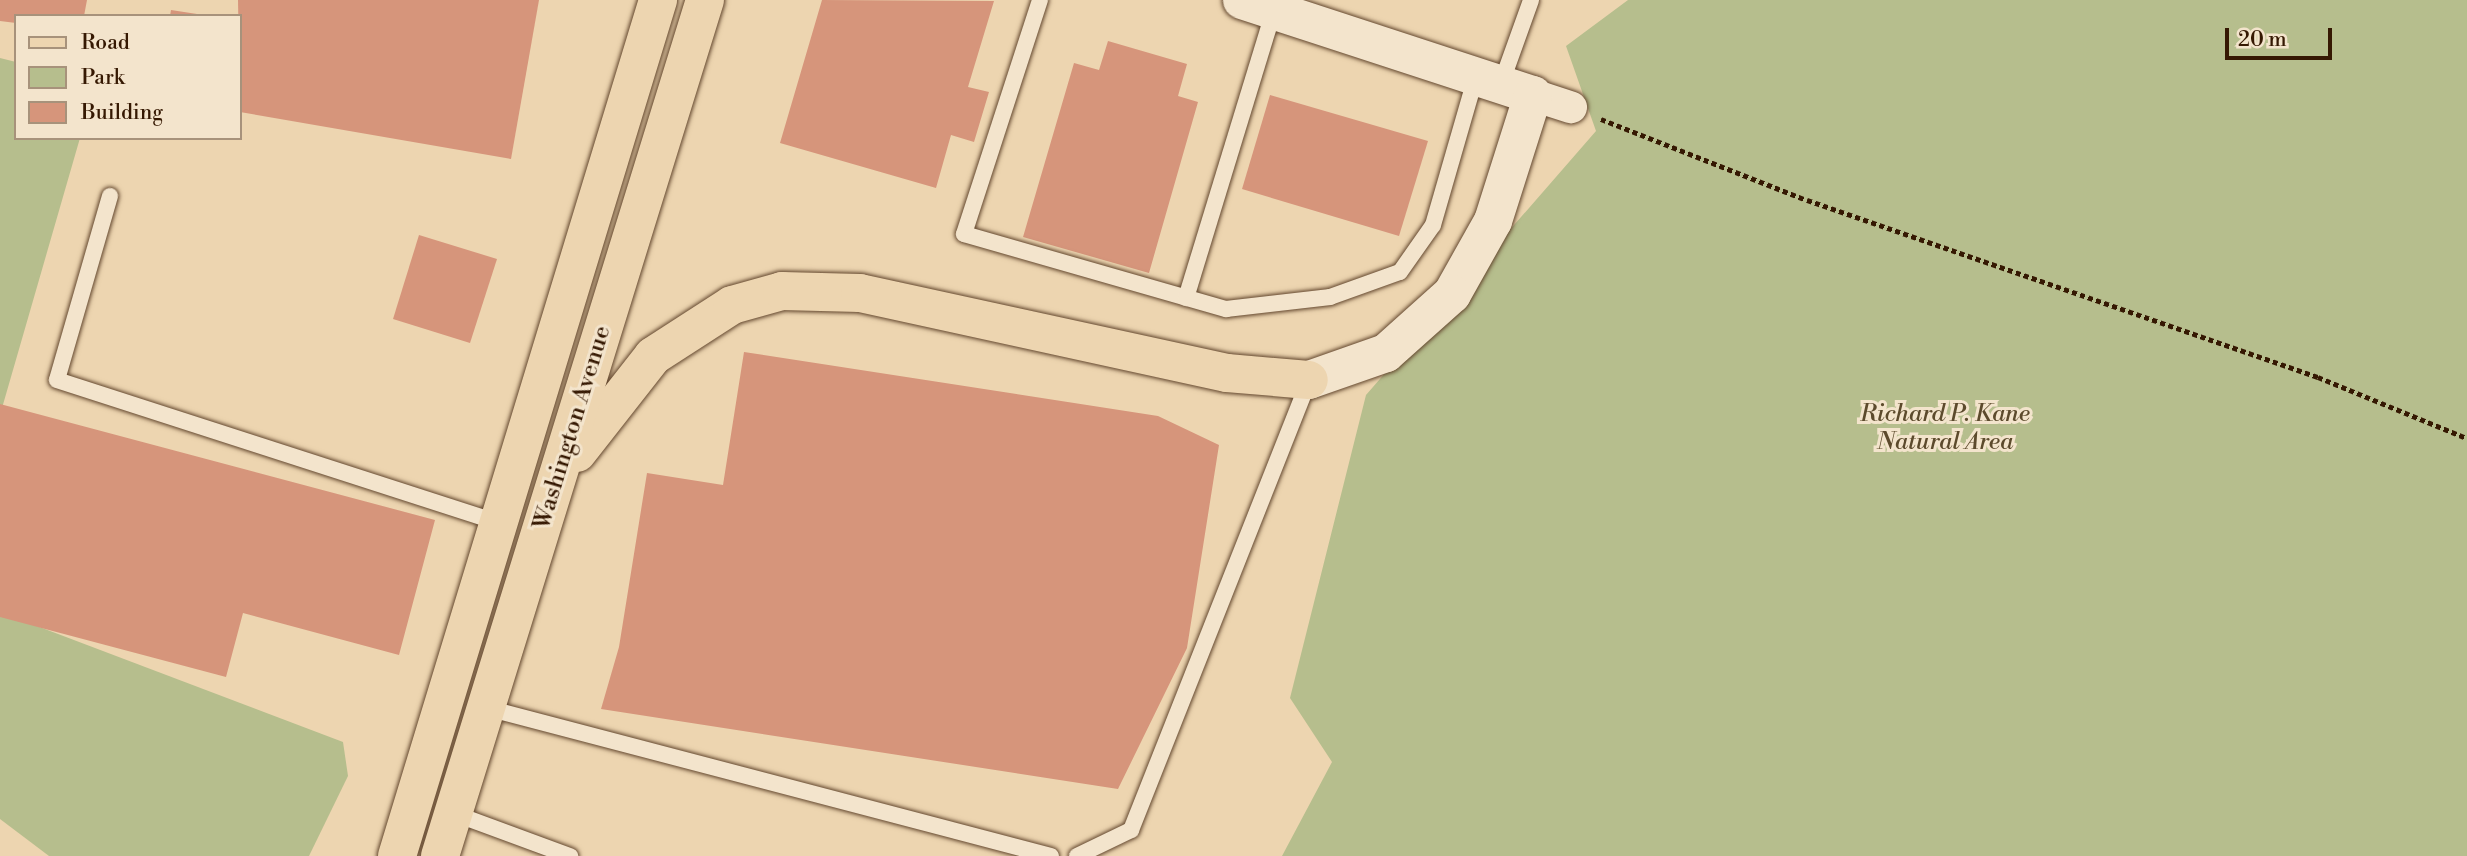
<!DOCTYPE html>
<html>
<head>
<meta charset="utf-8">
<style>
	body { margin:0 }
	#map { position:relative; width:2467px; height:856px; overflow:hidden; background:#edd5b0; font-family:"Libre Bodoni",serif }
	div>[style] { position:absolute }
	.green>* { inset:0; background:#b6be8d }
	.building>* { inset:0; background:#d6957b }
	.path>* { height:4.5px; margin-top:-2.25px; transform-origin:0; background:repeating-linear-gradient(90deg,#351802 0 5px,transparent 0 8.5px) }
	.roads { filter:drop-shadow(0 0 2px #63472e) drop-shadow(0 0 2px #63472e) }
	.service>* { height:16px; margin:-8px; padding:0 8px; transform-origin:8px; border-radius:8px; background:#f3e4cc }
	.minor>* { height:32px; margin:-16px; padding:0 16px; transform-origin:16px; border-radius:16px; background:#f3e4cc }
	.tertiary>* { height:38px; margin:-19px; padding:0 19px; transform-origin:19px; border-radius:19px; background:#f3e4cc }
	.primary>* { height:38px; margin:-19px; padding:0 19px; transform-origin:19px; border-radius:19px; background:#edd5b0 }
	span { translate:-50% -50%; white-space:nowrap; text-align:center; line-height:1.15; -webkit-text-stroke:6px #f3e4cc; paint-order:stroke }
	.park-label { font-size:24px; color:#5c4a2c; font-style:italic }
	.street-label { font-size:24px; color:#351802 }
	.legend { position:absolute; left:14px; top:14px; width:228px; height:126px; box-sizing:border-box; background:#f3e4cc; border:2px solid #a7927b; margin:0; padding:9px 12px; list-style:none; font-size:21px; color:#351802 }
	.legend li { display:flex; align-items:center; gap:14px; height:35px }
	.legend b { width:35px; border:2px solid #a7927b }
	.scale { position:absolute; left:2225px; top:28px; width:107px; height:32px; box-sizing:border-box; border:4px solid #351802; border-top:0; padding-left:9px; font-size:21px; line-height:24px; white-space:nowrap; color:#351802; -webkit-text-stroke:5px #f3e4cc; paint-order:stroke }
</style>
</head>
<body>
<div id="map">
	<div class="green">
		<div style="clip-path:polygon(1628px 0,2467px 0,2467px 856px,1282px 856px,1332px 762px,1290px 698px,1366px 395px,1596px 131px,1566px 46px)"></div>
		<div style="clip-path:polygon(0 58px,16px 62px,16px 138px,80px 138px,0 415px)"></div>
		<div style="clip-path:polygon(0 612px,343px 742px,348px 776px,309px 856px,49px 856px,0 819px)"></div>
	</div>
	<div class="building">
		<div style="clip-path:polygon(0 0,87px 0,84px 16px,16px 16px,16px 23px,0 21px)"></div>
		<div style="clip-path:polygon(238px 0,539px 0,511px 159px,240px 112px)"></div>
		<div style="clip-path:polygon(822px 0,994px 1px,968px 87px,989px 92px,974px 142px,951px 135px,936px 188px,780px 143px)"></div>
		<div style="clip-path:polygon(171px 10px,197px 14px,196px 16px,170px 16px)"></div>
		<div style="clip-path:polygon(1108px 41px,1187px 64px,1178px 96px,1198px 102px,1149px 273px,1023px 237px,1074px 63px,1099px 70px)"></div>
		<div style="clip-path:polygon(1270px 95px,1428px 141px,1399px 236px,1242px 189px)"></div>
		<div style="clip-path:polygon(419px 235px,497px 259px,470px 343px,393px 319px)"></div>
		<div style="clip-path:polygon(744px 352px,1158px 416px,1219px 445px,1187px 648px,1118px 789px,601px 709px,619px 647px,647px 473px,723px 485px)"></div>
		<div style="clip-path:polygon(0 404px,435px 520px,399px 655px,243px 613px,226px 677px,0 617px)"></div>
	</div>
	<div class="path">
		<div style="left:1601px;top:119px;width:221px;rotate:21.5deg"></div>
		<div style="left:1807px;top:200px;width:541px;rotate:19.11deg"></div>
		<div style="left:2318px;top:377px;width:161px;rotate:22.3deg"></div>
	</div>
	<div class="roads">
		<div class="service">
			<div style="left:1040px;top:0;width:246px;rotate:108deg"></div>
			<div style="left:964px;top:234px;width:273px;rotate:16deg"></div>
			<div style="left:1226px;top:309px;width:105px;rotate:-6.6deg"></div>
			<div style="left:1330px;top:297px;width:74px;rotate:-19.7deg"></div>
			<div style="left:1400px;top:272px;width:57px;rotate:-54.9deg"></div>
			<div style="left:1433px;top:225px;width:155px;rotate:-73.9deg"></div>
			<div style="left:1501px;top:84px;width:89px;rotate:-70.3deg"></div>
			<div style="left:110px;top:196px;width:191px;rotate:106.1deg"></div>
			<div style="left:57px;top:380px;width:465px;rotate:17.9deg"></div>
			<div style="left:1186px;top:298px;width:301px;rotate:-73deg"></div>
			<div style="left:487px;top:708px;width:583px;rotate:14.7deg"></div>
			<div style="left:453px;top:813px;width:125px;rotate:20.2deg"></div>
			<div style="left:1077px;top:856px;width:60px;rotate:-25.7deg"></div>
			<div style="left:1131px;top:830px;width:484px;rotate:-68.4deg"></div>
		</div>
		<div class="minor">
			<div style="left:1533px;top:95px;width:40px;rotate:18deg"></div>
		</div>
		<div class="tertiary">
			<div style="left:1242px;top:0;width:306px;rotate:18.1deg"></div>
			<div style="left:1533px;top:95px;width:132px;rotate:107.6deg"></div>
			<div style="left:1493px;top:221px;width:84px;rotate:119.3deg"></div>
			<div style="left:1452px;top:294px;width:89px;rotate:138.2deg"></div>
			<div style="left:1386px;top:353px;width:82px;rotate:160.7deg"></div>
		</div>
		<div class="primary">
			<div style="left:577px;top:453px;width:123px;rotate:-51.9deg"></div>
			<div style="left:653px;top:356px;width:94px;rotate:-32.8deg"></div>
			<div style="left:732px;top:305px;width:52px;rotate:-15.6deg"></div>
			<div style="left:782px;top:291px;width:78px;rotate:1.5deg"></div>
			<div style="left:860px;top:293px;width:376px;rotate:12.3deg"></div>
			<div style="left:1227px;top:373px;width:82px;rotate:4.9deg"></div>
			<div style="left:397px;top:856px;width:895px;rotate:-73.04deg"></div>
			<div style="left:440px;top:856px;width:896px;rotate:-72.8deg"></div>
		</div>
	</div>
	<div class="park-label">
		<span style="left:1945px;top:429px">Richard P. Kane<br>Natural Area</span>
	</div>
	<div class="street-label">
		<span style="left:573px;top:428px;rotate:-73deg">Washington Avenue</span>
	</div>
	<ul class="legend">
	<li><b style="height:9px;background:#edd5b0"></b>Road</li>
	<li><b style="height:19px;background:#b6be8d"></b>Park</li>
	<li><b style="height:19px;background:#d6957b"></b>Building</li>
	</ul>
	<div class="scale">20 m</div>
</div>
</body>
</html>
